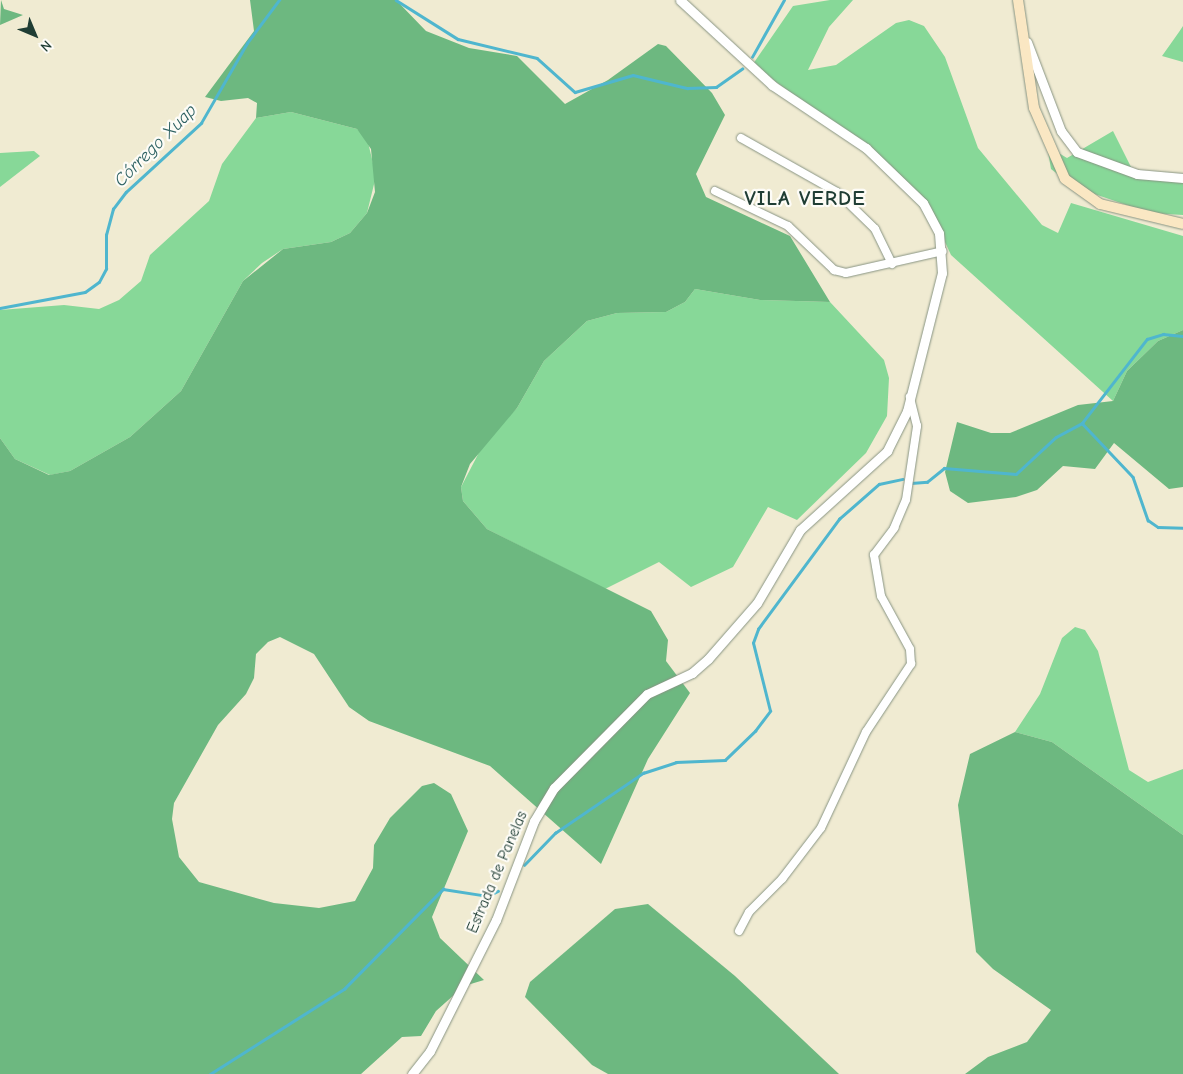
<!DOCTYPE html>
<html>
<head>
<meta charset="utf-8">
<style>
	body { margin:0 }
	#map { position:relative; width:1183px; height:1074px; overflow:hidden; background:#f0ebd2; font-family:"Comic Neue",sans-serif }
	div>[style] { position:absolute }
	.green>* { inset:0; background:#87d898 }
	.forest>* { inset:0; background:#6db880 }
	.stream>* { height:2.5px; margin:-1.25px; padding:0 1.25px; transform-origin:1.25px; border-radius:1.25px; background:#4fb6ce }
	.roads { filter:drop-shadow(0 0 1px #889483) drop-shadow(0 0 1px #889483) }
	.minor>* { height:8px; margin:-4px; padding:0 4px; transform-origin:4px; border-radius:4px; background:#fff }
	.tertiary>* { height:9px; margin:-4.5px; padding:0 4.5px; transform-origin:4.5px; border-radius:4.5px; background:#fff }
	.secondary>* { height:10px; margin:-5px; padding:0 5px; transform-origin:5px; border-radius:5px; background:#fae7c3 }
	span { translate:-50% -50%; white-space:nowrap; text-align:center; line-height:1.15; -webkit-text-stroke:4.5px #fdfcf7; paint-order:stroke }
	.street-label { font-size:16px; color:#1f3d34 }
	.water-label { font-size:18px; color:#2d6162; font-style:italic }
	.district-label { font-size:21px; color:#1f3d34; font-weight:700; letter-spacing:1px }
	.north { position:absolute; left:10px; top:10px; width:50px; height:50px; -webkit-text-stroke:4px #fdfcf7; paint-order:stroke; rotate:135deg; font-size:14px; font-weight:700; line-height:20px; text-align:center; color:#1f3d34 }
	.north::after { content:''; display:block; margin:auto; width:18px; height:22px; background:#1f3d34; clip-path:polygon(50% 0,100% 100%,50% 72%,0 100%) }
</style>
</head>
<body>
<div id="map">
	<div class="green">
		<div style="clip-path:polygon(830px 0,853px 0,829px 27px,808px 70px,836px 65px,896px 23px,909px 20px,924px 26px,945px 57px,978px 148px,1042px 225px,1058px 233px,1071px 203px,1183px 236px,1183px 330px,1158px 341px,1127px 371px,1113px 401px,951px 255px,932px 214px,867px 144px,807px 106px,753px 64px,793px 6px)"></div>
		<div style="clip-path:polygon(1183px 26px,1183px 62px,1162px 56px,1179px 32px)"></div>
		<div style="clip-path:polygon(291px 112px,357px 129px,367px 138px,376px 176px,367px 213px,350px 233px,331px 242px,283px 249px,262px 263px,243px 281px,181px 391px,130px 437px,70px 471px,50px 475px,15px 459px,0 438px,0 310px,64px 305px,99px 309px,119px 300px,141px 281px,150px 255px,209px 201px,222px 164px,256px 118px)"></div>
		<div style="clip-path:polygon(1113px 131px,1134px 173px,1183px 178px,1183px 215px,1150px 213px,1074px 187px,1051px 169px,1047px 146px,1067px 158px)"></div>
		<div style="clip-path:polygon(34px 151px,40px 156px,0 187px,0 153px)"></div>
		<div style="clip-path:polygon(695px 289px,760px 300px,830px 302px,884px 360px,889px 378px,887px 416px,866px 453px,797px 520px,768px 507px,733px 567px,691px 587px,659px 562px,605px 589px,487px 529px,463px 501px,461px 487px,485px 441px,517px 408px,544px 361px,587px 321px,617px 313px,666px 312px,685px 302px)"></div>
		<div style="clip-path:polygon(1075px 627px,1085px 630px,1098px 651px,1129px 770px,1148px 782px,1183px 769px,1183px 835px,1052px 742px,1015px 732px,1040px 694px,1062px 638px)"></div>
	</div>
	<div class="forest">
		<div style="clip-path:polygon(1px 0,4px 9px,23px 15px,0 25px)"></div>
		<div style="clip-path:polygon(250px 0,396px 0,426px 31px,469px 48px,517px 56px,565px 104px,608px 80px,658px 44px,666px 46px,712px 93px,725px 115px,696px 174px,706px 197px,790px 236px,830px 302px,760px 300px,695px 289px,685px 302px,666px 312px,617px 313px,587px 321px,544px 361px,517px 408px,470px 464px,461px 487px,463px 501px,487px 529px,651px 611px,668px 640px,666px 661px,690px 693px,648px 759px,601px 864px,490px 766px,369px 721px,349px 707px,314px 654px,280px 637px,268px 642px,256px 654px,254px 678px,246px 694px,218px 725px,174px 803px,172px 819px,179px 857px,199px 882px,274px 903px,319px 908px,355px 901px,373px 868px,374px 845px,390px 818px,422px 786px,434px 783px,451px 794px,468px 831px,432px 917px,440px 938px,484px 980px,464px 986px,436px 1011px,421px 1036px,402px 1037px,361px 1074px,0 1074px,0 438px,15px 459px,49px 475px,70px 471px,130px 437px,181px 391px,243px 281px,283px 249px,331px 242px,350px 233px,367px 213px,375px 192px,371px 149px,357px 129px,291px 112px,256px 118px,257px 103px,248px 98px,221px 101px,205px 97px,254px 31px)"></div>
		<div style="clip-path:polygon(1183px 330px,1183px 487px,1169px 489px,1114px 443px,1095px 469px,1063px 466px,1037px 490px,1016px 497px,968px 503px,950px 491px,945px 472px,957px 422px,991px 433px,1010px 433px,1078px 405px,1113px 401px,1127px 371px,1158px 341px)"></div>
		<div style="clip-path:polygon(1015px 732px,1052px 742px,1183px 835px,1183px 1074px,965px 1074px,988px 1057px,1027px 1042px,1051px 1010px,993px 969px,976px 952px,958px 805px,970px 754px)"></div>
		<div style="clip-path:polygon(648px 904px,735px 976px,839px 1074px,608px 1074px,592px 1065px,525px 997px,530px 982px,615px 909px)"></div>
	</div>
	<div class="stream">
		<div style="left:396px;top:0;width:73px;rotate:32.2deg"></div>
		<div style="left:458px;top:39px;width:81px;rotate:13.5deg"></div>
		<div style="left:537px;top:58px;width:51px;rotate:41.8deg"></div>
		<div style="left:575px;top:92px;width:60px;rotate:-16.3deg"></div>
		<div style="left:633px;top:75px;width:56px;rotate:13.5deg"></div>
		<div style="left:687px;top:88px;width:29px;rotate:-2deg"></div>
		<div style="left:716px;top:87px;width:32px;rotate:-35deg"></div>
		<div style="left:752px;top:57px;width:65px;rotate:-60.7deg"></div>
		<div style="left:0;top:308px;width:86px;rotate:-10.7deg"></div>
		<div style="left:85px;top:292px;width:17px;rotate:-36deg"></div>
		<div style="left:99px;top:282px;width:15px;rotate:-62deg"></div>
		<div style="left:106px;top:269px;width:34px;rotate:-90deg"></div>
		<div style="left:106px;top:235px;width:27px;rotate:-75deg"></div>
		<div style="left:113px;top:209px;width:21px;rotate:-53deg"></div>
		<div style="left:126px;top:192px;width:102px;rotate:-42.6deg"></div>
		<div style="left:201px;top:123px;width:92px;rotate:-60.1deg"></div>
		<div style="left:247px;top:43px;width:54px;rotate:-53.3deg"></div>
		<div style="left:1082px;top:423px;width:74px;rotate:46.6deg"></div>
		<div style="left:1133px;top:477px;width:46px;rotate:70.8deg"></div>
		<div style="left:1148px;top:520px;width:12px;rotate:35deg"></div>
		<div style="left:1158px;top:527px;width:25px;rotate:2deg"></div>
		<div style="left:911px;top:483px;width:16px;rotate:-4deg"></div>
		<div style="left:927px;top:482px;width:22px;rotate:-39deg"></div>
		<div style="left:944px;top:468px;width:72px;rotate:4.8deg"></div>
		<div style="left:1016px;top:474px;width:54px;rotate:-42.8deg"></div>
		<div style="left:1056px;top:437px;width:30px;rotate:-28deg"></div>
		<div style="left:1082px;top:423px;width:106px;rotate:-52.3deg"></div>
		<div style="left:1147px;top:339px;width:17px;rotate:-17deg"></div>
		<div style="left:1163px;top:334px;width:20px;rotate:6deg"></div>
		<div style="left:524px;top:865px;width:45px;rotate:-45.9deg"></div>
		<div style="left:555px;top:833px;width:107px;rotate:-34.3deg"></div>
		<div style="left:643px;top:773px;width:35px;rotate:-18deg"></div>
		<div style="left:676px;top:762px;width:49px;rotate:-2.3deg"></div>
		<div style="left:725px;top:760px;width:42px;rotate:-44deg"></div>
		<div style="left:755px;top:731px;width:25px;rotate:-53deg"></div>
		<div style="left:770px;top:711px;width:70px;rotate:-104deg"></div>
		<div style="left:753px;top:643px;width:15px;rotate:-70deg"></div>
		<div style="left:758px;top:629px;width:137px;rotate:-53.6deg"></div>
		<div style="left:839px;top:519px;width:53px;rotate:-41.2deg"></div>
		<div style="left:879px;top:484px;width:24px;rotate:-12deg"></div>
		<div style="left:210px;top:1074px;width:159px;rotate:-32.4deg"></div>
		<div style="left:344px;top:989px;width:141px;rotate:-45.3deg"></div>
		<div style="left:443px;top:889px;width:46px;rotate:8.8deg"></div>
		<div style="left:488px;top:896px;width:11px;rotate:-27deg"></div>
	</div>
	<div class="roads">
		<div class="minor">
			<div style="left:741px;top:138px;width:110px;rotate:29.4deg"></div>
			<div style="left:837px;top:192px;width:53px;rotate:44.2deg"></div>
			<div style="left:875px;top:229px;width:39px;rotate:64deg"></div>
			<div style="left:715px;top:191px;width:81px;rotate:25.6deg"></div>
			<div style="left:788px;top:226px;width:64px;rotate:43.7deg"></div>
			<div style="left:834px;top:270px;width:12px;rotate:14deg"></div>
			<div style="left:846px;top:273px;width:99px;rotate:-12.8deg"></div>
			<div style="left:739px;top:931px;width:21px;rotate:-62deg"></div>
			<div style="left:749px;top:912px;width:47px;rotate:-45deg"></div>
			<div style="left:782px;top:879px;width:64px;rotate:-52.6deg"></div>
			<div style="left:821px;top:828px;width:106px;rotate:-64.9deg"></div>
			<div style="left:866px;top:732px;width:82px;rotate:-56.5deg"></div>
			<div style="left:911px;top:664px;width:15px;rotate:-94deg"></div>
			<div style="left:910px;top:649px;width:60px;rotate:-118.7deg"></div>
			<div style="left:881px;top:596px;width:42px;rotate:-99.7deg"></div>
			<div style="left:874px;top:555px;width:34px;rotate:-53deg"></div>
			<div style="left:894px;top:528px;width:30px;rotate:-67deg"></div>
			<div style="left:906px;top:500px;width:75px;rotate:-81.5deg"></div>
			<div style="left:917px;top:426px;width:30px;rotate:-104deg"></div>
		</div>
		<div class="tertiary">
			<div style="left:1027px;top:42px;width:95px;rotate:69.1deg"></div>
			<div style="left:1061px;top:131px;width:26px;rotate:53deg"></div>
			<div style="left:1077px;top:152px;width:64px;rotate:20.1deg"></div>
			<div style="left:1137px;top:174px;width:46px;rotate:5deg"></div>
			<div style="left:412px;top:1074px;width:29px;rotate:-52deg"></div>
			<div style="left:430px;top:1051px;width:147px;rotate:-63.3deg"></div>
			<div style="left:496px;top:920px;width:106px;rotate:-69deg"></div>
			<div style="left:534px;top:821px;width:39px;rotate:-59deg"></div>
			<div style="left:554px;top:788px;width:132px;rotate:-45.3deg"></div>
			<div style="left:647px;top:694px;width:50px;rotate:-25deg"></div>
			<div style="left:692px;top:673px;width:21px;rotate:-41deg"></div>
			<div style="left:708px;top:659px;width:74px;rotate:-48.8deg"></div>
			<div style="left:757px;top:603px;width:85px;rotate:-59.5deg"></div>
			<div style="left:800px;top:530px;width:118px;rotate:-42.2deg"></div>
			<div style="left:887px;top:451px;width:45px;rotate:-63.4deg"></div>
			<div style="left:907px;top:411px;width:142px;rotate:-75.8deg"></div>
			<div style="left:942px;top:273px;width:40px;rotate:-94.3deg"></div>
			<div style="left:939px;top:233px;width:34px;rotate:-118deg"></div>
			<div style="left:923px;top:203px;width:79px;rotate:-136deg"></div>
			<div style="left:866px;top:148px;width:113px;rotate:-146.2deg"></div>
			<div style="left:772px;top:85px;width:125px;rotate:-137.3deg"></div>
		</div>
		<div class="secondary">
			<div style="left:1018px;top:0;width:109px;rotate:81.6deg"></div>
			<div style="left:1034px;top:108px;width:77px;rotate:66.4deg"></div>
			<div style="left:1065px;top:179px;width:43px;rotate:35.5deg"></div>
			<div style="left:1100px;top:204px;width:85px;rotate:13.5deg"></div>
		</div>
	</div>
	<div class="street-label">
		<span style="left:497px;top:872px;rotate:-67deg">Estrada de Panelas</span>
	</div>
	<div class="water-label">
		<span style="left:156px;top:146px;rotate:-45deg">Córrego Xuap</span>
	</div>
	<div class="district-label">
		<span style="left:805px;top:198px">VILA VERDE</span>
	</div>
	<div class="north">N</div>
</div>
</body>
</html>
